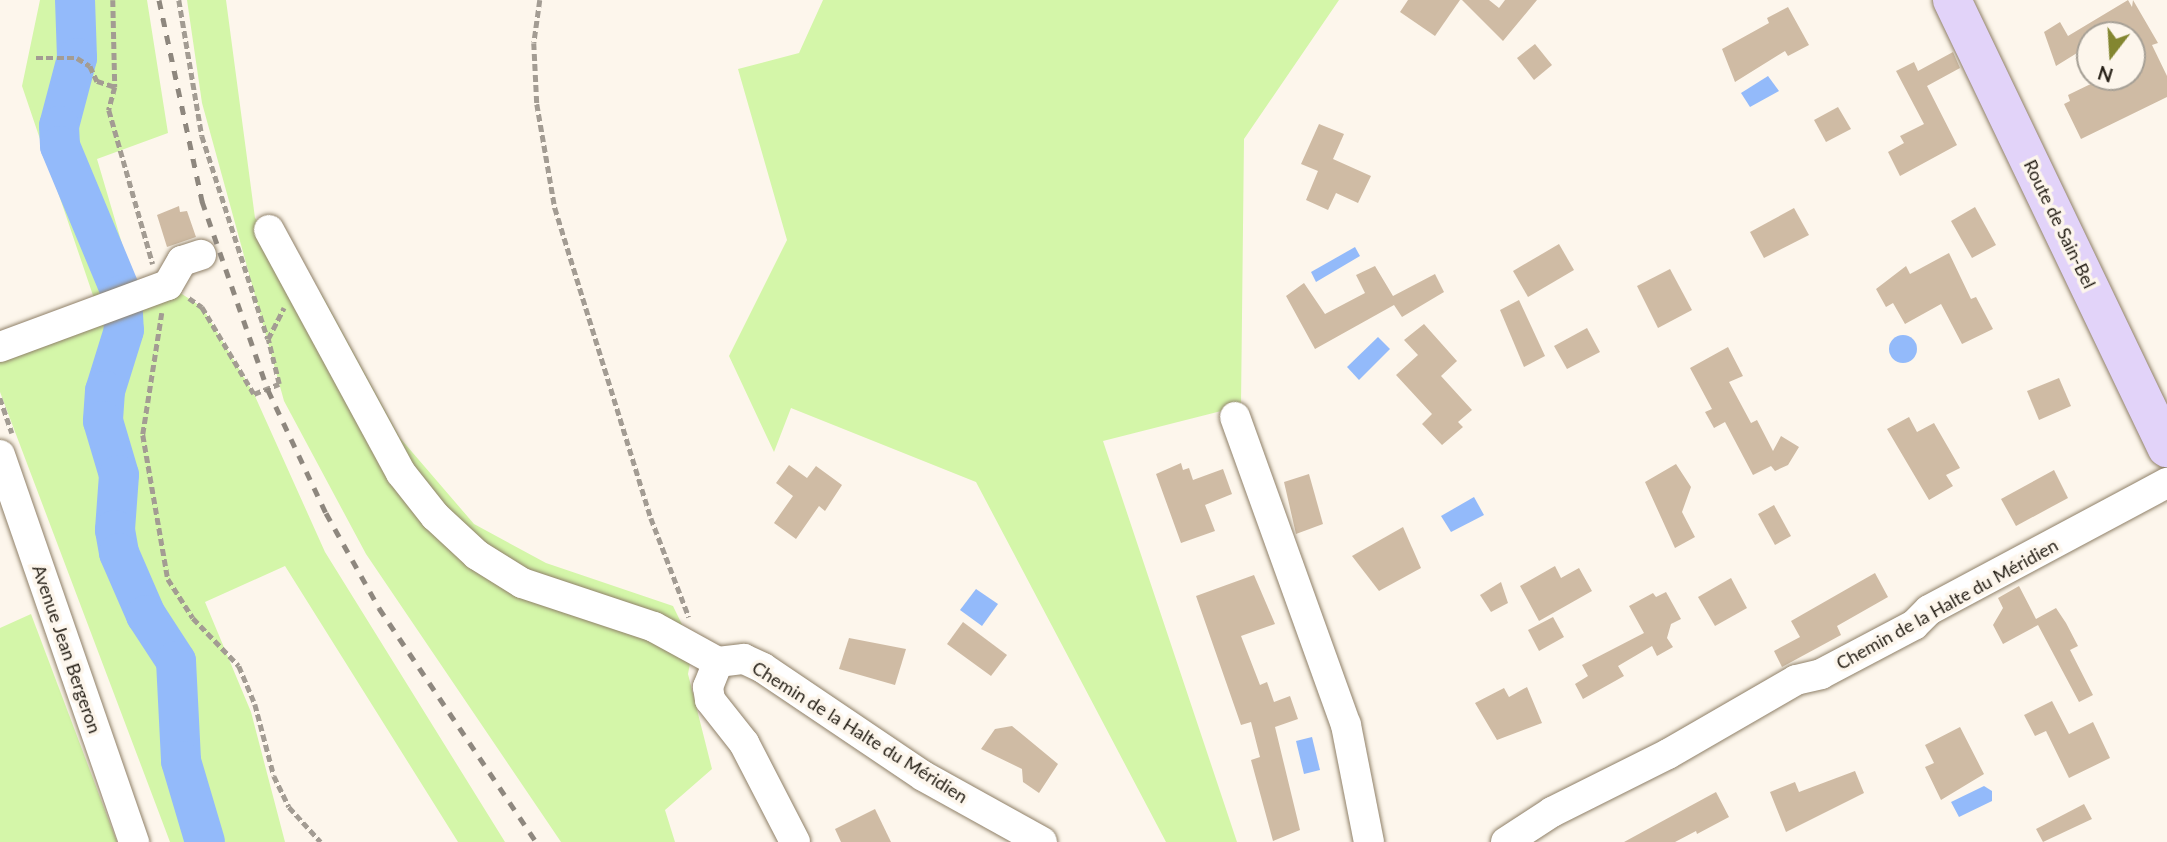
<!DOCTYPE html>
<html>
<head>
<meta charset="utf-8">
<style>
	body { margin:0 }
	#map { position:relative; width:2167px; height:842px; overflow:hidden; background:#fdf6ec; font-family:Lato,sans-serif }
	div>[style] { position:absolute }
	.green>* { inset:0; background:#d4f6a9 }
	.water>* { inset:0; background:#93bafa }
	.round { border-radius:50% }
	.river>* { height:40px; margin:-20px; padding:0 20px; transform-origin:20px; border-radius:20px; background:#93bafa }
	.building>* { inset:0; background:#cfbba4 }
	.path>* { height:4.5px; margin-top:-2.25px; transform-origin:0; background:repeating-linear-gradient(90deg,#a39c93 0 7px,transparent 0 10.5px) }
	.roads { filter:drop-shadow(0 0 2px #8f8068) drop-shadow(0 0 2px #8f8068) }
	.minor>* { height:30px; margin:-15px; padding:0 15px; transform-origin:15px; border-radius:15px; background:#fff }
	.major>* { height:38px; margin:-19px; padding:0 19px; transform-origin:19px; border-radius:19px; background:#e2d3f9 }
	.rail>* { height:5px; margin-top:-2.5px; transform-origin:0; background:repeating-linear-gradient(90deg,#8e877e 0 9px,transparent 0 18px) }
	span { translate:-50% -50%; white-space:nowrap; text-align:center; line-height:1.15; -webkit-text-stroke:7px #fdf6ec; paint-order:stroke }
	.street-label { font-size:18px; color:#241e15 }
	.north { position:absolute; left:2076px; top:21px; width:70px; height:70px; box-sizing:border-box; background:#fdf6ec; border:2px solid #a6a096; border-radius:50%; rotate:197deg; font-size:19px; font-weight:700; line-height:28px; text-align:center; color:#241e15 }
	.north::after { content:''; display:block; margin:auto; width:24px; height:32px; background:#838630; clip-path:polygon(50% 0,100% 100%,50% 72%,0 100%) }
</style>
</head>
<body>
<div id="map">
	<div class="green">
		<div style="clip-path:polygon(40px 0,147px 0,168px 133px,97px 159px,136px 291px,168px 285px,202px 307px,254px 394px,325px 552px,505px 842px,458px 842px,285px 566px,205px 602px,251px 712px,285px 842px,170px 842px,0 392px,0 362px,101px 319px,22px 86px)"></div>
		<div style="clip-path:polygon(187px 0,226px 0,255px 218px,322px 295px,400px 438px,474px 524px,546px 563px,673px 606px,693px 647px,688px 674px,712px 769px,665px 810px,675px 842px,561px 842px,366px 554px,284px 401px,202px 103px)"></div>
		<div style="clip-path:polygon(823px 0,1339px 0,1244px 139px,1241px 406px,1103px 441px,1237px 842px,1166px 842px,976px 482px,791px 408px,774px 452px,729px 356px,787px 240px,738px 69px,799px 53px)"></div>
		<div style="clip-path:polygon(31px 614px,117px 842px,0 842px,0 628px)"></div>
	</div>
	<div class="water">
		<div style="clip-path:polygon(1768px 76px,1779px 91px,1750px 107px,1741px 93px)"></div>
		<div style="clip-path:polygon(1355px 247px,1360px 256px,1316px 282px,1311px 272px)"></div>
		<div class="round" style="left:1889px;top:335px;width:28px;height:28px"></div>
		<div style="clip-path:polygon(1378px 337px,1390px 349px,1359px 380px,1347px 367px)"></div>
		<div style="clip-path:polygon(1474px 497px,1484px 515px,1451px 532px,1441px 516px)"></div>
		<div style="clip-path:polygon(976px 589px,998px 604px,982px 626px,960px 610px)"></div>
		<div style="clip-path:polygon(1312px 737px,1320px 770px,1304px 774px,1296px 741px)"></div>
		<div style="clip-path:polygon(1984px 786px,1992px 791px,1992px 801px,1959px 817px,1951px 802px)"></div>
	</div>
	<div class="river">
		<div style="left:75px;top:0;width:58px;rotate:88deg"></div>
		<div style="left:77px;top:58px;width:70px;rotate:104.8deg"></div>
		<div style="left:59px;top:126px;width:20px;rotate:87deg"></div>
		<div style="left:60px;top:146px;width:161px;rotate:67.4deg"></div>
		<div style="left:122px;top:295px;width:35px;rotate:87deg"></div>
		<div style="left:124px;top:330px;width:64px;rotate:107.3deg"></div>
		<div style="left:105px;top:391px;width:30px;rotate:94deg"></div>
		<div style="left:103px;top:421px;width:56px;rotate:73.5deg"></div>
		<div style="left:119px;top:475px;width:55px;rotate:94.2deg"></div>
		<div style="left:115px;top:530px;width:23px;rotate:80deg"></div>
		<div style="left:119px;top:553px;width:68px;rotate:66.5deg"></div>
		<div style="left:146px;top:615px;width:55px;rotate:56.9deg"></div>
		<div style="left:176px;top:661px;width:100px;rotate:87.1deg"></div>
		<div style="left:181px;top:761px;width:84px;rotate:73.5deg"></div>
	</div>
	<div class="building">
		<div style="clip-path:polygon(1408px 0,1460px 0,1435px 36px,1400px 12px)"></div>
		<div style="clip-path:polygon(1462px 0,1489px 0,1499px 8px,1505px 0,1537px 0,1503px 41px)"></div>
		<div style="clip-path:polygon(2128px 0,2132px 7px,2133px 0,2158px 43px,2152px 45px,2167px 76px,2167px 97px,2081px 139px,2064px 104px,2070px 101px,2068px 95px,2105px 77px,2132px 77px,2132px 35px,2090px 35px,2090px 45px,2056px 66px,2044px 32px,2060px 22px,2068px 36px)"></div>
		<div style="clip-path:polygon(1788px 7px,1809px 45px,1788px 56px,1785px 51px,1735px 82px,1722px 49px,1769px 23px,1767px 18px)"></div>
		<div style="clip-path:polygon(1535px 44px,1552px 65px,1534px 80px,1517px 58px)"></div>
		<div style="clip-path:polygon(1953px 52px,1960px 68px,1927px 86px,1957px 145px,1900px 176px,1888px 152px,1904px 143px,1900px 136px,1924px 124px,1896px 71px,1914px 62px,1918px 71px)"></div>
		<div style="clip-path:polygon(1838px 107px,1851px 129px,1826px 142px,1814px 120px)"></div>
		<div style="clip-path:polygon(1319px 124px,1344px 134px,1333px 159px,1371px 176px,1358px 203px,1336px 193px,1328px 210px,1306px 200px,1318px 171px,1301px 164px)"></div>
		<div style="clip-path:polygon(179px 206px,180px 212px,187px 211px,196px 237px,167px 247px,157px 215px)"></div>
		<div style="clip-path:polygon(1975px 207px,1996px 245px,1972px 258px,1951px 221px)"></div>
		<div style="clip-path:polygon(1794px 208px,1809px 235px,1764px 258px,1750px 232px)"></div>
		<div style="clip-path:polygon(1559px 244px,1574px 270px,1528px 297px,1513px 271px)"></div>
		<div style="clip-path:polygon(1949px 253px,1971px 299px,1976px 297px,1993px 329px,1962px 344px,1941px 304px,1905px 324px,1893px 303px,1886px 307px,1876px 289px,1906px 266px,1910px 274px)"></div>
		<div style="clip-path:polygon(1375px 266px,1393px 296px,1435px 274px,1444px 292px,1402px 317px,1394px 305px,1315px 349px,1286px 296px,1304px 283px,1325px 314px,1365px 293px,1356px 275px)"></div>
		<div style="clip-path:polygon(1670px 269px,1692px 310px,1658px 328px,1637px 286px)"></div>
		<div style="clip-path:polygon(1519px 300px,1545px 356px,1524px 367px,1500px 310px)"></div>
		<div style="clip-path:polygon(1424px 324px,1457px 361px,1441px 376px,1472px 410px,1458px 422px,1463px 427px,1442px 445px,1422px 424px,1432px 414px,1396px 375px,1418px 355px,1404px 340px)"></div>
		<div style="clip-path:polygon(1587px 328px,1600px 352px,1567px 369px,1554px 346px)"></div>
		<div style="clip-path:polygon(1728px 347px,1743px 376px,1729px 382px,1751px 423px,1757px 420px,1773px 451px,1781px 436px,1799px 447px,1788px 465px,1775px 471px,1771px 466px,1753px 475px,1725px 422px,1714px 428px,1705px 412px,1712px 409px,1690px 368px)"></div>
		<div style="clip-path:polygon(2059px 378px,2071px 406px,2039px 420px,2027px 391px)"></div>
		<div style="clip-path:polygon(1909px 417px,1917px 432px,1934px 423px,1960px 468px,1946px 475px,1953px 486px,1929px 500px,1887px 429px)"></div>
		<div style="clip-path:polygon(1181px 463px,1183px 470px,1189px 468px,1193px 480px,1223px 469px,1232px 494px,1205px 505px,1215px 531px,1181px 543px,1156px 474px)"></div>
		<div style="clip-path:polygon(1676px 464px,1691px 487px,1682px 512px,1695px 537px,1675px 548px,1645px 482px)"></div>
		<div style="clip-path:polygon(789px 465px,807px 478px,816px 466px,842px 485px,825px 511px,819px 506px,796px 539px,774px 523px,793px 496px,776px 483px)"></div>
		<div style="clip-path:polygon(2054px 470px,2068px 498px,2016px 526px,2001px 499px)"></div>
		<div style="clip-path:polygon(1309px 474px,1323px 524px,1296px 534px,1284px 482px)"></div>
		<div style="clip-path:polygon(1774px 505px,1791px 536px,1775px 545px,1758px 514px)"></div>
		<div style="clip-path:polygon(1403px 527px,1421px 568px,1379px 591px,1352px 556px)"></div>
		<div style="clip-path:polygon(1555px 566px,1561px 578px,1579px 568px,1592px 591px,1539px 621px,1520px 586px)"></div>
		<div style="clip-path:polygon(1875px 573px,1888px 597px,1837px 626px,1841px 635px,1782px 667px,1774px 651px,1800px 637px,1791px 621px)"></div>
		<div style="clip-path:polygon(1254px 575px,1275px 624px,1241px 636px,1260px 685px,1267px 682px,1274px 702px,1290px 696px,1298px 719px,1275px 727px,1300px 830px,1273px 841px,1251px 760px,1260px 757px,1251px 722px,1241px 725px,1196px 596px)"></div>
		<div style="clip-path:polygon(1731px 578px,1747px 608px,1715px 626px,1698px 597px)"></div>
		<div style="clip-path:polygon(1501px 582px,1508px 603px,1491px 612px,1480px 595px)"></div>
		<div style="clip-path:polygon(2019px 586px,2036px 619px,2056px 608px,2066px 623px,2078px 646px,2070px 650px,2093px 695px,2079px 702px,2038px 625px,2003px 644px,1993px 625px,2003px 608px,1998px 598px)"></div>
		<div style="clip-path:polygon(1666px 592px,1681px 619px,1671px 624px,1667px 638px,1673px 647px,1657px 656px,1652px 646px,1618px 666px,1624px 676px,1583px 699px,1575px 684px,1588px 676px,1582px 665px,1644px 633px,1629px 606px,1653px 593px,1656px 597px)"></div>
		<div style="clip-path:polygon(1553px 617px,1564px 637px,1539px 651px,1528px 630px)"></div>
		<div style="clip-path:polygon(963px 622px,1007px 655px,991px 676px,947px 644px)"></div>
		<div style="clip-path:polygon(849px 638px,906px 649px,895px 685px,839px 669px)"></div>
		<div style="clip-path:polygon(1527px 687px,1542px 723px,1497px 740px,1475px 703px,1504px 688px,1509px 697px)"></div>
		<div style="clip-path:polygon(2052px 701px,2069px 734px,2093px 722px,2110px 758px,2069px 778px,2046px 731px,2035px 736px,2024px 715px)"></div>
		<div style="clip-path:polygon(1012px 726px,1058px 764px,1039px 793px,1023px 782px,1022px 769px,981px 749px,995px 729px)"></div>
		<div style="clip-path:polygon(1960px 727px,1984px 774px,1941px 800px,1925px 767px,1934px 763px,1925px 745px)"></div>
		<div style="clip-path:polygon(1855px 771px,1864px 793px,1786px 832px,1770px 792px,1795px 782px,1799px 792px)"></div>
		<div style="clip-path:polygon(1716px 792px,1729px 817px,1697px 834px,1696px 831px,1675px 842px,1624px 842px)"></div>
		<div style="clip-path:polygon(2084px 804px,2092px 819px,2043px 842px,2036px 829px)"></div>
		<div style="clip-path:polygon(875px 809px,891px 842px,841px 842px,835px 829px)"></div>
	</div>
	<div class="path">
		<div style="left:113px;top:0;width:87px;rotate:88.7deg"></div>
		<div style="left:115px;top:87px;width:24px;rotate:105deg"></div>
		<div style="left:109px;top:110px;width:160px;rotate:74.1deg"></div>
		<div style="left:179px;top:0;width:138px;rotate:80.4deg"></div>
		<div style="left:202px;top:136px;width:213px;rotate:72deg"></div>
		<div style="left:540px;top:0;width:43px;rotate:97.9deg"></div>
		<div style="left:534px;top:43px;width:61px;rotate:87.2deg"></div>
		<div style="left:537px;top:104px;width:106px;rotate:80.2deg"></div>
		<div style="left:555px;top:208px;width:325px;rotate:72.8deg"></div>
		<div style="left:651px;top:518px;width:106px;rotate:69deg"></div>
		<div style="left:36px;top:58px;width:41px"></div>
		<div style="left:77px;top:58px;width:15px;rotate:32deg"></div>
		<div style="left:90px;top:66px;width:17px;rotate:65deg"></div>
		<div style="left:97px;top:81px;width:19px;rotate:18deg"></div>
		<div style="left:189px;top:298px;width:16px;rotate:35deg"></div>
		<div style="left:202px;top:307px;width:101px;rotate:59.1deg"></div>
		<div style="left:254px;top:394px;width:27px;rotate:-22deg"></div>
		<div style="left:279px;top:384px;width:46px;rotate:-103.7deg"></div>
		<div style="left:268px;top:339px;width:35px;rotate:-63deg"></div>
		<div style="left:162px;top:313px;width:123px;rotate:98.9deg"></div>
		<div style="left:143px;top:435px;width:146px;rotate:80.2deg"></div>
		<div style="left:168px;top:579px;width:46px;rotate:57.3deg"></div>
		<div style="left:193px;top:618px;width:66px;rotate:46.2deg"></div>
		<div style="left:239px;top:666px;width:41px;rotate:67.2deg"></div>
		<div style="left:255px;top:704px;width:74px;rotate:75.2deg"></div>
		<div style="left:274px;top:776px;width:34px;rotate:64deg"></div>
		<div style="left:289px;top:807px;width:47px;rotate:47.6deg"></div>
		<div style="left:0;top:398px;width:37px;rotate:71deg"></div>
	</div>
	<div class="roads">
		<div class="minor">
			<div style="left:269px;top:230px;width:277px;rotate:61.5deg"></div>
			<div style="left:401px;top:473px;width:55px;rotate:51.7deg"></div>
			<div style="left:435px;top:516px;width:57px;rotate:42.9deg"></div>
			<div style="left:477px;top:555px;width:53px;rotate:31.9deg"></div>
			<div style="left:522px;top:583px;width:139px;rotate:18.4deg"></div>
			<div style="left:654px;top:627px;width:73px;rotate:28.7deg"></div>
			<div style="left:718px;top:662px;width:26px;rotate:-7deg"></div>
			<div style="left:744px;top:659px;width:21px;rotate:25deg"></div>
			<div style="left:763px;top:668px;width:193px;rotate:34deg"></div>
			<div style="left:923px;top:776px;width:136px;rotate:29deg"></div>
			<div style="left:0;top:347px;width:179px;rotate:-20.3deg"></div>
			<div style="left:168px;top:285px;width:28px;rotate:-60deg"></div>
			<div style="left:182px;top:261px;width:20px;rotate:-18deg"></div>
			<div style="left:1235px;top:417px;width:327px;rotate:70.2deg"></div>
			<div style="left:1346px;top:725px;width:119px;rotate:78.9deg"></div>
			<div style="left:0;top:455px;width:410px;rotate:70.9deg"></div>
			<div style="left:718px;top:662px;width:27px;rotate:112deg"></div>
			<div style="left:708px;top:687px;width:13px;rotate:81deg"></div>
			<div style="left:710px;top:700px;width:55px;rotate:51.7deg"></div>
			<div style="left:744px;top:743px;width:111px;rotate:62.7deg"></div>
			<div style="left:1506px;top:842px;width:55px;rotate:-33.1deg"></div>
			<div style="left:1552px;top:812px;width:130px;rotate:-26.6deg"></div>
			<div style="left:1668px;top:754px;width:148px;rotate:-30deg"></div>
			<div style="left:1796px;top:680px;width:26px;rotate:-13deg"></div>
			<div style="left:1821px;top:674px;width:105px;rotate:-27.8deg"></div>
			<div style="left:1914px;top:625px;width:21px;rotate:-45deg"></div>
			<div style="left:1929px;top:610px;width:270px;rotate:-28.1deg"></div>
		</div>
		<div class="major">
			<div style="left:1952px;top:0;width:497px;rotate:64.4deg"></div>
		</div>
	</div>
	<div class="rail">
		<div style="left:159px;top:0;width:206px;rotate:77.9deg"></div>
		<div style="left:202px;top:201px;width:200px;rotate:70.8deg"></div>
		<div style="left:268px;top:390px;width:136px;rotate:64.8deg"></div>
		<div style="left:326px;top:513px;width:109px;rotate:60.8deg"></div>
		<div style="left:379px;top:608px;width:282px;rotate:56.1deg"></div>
	</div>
	<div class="street-label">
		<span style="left:2060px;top:224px;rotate:64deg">Route de Sain-Bel</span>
		<span style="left:1947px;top:604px;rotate:-29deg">Chemin de la Halte du Méridien</span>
		<span style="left:67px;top:649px;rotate:71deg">Avenue Jean Bergeron</span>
		<span style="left:860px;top:732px;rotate:32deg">Chemin de la Halte du Méridien</span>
	</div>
	<div class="north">N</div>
</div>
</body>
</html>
